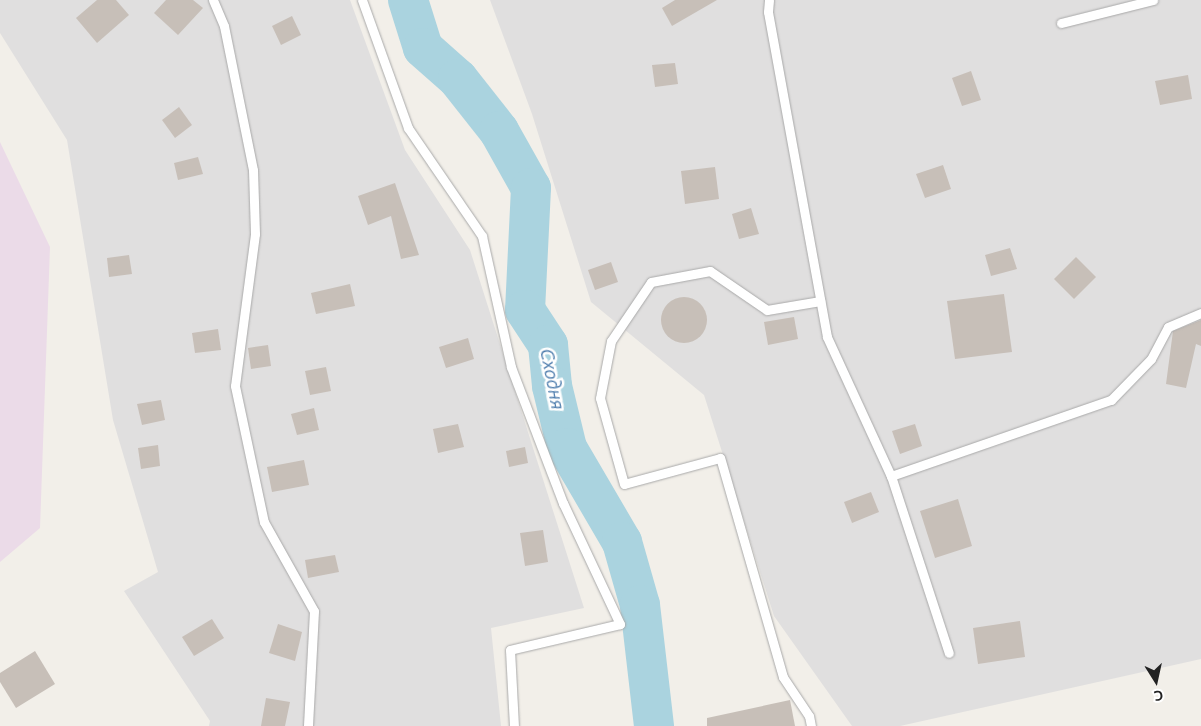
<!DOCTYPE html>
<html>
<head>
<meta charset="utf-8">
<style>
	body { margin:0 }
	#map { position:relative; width:1201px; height:726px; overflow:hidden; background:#f2efe9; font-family:Ubuntu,sans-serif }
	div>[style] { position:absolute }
	.residential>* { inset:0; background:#e0dfdf }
	.industrial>* { inset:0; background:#ebdbe8 }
	.river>* { height:40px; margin:-20px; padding:0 20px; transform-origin:20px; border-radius:20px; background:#aad3df }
	.building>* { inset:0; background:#c7bfb8 }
	.round { border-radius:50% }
	.roads { filter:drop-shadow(0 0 1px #a9a9a9) drop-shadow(0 0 1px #a9a9a9) }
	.lane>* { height:9px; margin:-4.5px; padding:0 4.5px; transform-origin:4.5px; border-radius:4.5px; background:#fff }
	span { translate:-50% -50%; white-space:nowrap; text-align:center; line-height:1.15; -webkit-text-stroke:5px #fff; paint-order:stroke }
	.water-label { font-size:19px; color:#4a7aab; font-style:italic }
	.north { position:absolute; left:1131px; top:656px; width:50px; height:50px; -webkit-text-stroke:4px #fff; paint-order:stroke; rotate:170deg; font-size:14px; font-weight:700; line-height:20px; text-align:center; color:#222 }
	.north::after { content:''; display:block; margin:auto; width:18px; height:22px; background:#222; clip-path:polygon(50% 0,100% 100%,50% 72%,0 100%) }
</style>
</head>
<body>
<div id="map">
	<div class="residential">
		<div style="clip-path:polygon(0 0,350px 0,405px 150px,470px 250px,584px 608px,491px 628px,501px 726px,209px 726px,210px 721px,124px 591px,158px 572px,113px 420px,67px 140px,0 33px)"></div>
		<div style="clip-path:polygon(490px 0,1201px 0,1201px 659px,900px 726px,852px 726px,774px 616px,704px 395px,591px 302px,532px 114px)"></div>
	</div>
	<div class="industrial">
		<div style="clip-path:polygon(0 142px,50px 247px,40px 528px,0 562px)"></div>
	</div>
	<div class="river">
		<div style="left:408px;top:0;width:50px;rotate:72.6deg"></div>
		<div style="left:423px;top:48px;width:47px;rotate:41.5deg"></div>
		<div style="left:458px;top:79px;width:66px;rotate:51.7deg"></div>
		<div style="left:499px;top:131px;width:65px;rotate:60.7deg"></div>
		<div style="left:531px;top:188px;width:122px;rotate:92.8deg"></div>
		<div style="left:525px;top:310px;width:42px;rotate:56.7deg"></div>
		<div style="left:548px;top:345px;width:41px;rotate:84.4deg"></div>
		<div style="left:552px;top:386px;width:64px;rotate:76.4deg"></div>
		<div style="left:567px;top:448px;width:109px;rotate:59.7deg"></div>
		<div style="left:622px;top:542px;width:66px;rotate:74.1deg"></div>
		<div style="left:640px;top:605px;width:122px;rotate:83.4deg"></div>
	</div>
	<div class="building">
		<div style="clip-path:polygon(97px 0,116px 0,129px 15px,97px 43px,76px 18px)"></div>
		<div style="clip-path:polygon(166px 0,193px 0,203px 8px,178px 35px,154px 13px)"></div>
		<div style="clip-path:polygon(675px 0,717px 0,672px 26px,662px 8px)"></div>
		<div style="clip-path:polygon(292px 16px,301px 35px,281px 45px,272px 26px)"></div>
		<div style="clip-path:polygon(675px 63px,678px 84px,655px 87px,652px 65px)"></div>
		<div style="clip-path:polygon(971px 71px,981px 100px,962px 106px,952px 78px)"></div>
		<div style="clip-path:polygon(1188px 75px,1192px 99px,1160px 105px,1155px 81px)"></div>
		<div style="clip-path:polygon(179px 107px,192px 125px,175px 138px,162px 120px)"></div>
		<div style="clip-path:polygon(198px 157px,203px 174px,178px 180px,174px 163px)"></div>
		<div style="clip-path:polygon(943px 165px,951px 189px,925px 198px,916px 174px)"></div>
		<div style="clip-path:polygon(715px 167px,719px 199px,685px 204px,681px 171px)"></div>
		<div style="clip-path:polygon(395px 183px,419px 255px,401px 259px,391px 216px,368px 225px,358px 196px)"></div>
		<div style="clip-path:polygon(751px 208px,759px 234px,739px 239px,732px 214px)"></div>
		<div style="clip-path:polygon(1010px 248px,1017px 269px,991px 276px,985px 255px)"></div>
		<div style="clip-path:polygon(129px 255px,132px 274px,109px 277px,107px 258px)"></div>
		<div style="clip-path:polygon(1076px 257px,1096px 277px,1074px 299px,1054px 279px)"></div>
		<div style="clip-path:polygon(611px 262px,618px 282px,595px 290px,588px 270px)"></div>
		<div style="clip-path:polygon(350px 284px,355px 306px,316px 314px,311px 293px)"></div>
		<div style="clip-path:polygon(1004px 294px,1012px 352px,955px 359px,947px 301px)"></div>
		<div class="round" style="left:661px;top:297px;width:46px;height:46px"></div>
		<div style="clip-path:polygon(794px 317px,798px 339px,768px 345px,764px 322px)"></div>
		<div style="clip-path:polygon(1201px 320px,1201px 346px,1196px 344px,1186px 388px,1166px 384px,1173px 331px)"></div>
		<div style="clip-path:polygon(218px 329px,221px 350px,195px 353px,192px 333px)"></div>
		<div style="clip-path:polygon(468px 338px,474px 359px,446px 368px,439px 347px)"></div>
		<div style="clip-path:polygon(268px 345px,271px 366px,251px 369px,248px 348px)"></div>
		<div style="clip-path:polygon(326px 367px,331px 391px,310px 395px,305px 371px)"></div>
		<div style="clip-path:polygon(161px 400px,165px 420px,142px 425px,137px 404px)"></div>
		<div style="clip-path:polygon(314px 408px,319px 430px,297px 435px,291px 414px)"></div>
		<div style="clip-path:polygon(458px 424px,464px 447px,438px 453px,433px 429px)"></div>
		<div style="clip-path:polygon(915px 424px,922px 446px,900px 454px,892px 431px)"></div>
		<div style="clip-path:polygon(158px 445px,160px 466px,141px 469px,138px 448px)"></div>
		<div style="clip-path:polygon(525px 447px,528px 463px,509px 467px,506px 451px)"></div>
		<div style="clip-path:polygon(304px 460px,309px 485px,272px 492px,267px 467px)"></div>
		<div style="clip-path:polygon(871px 492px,879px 512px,852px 523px,844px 502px)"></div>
		<div style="clip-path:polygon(958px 499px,972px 546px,935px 558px,920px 511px)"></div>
		<div style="clip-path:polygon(543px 530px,548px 562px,525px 566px,520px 533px)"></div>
		<div style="clip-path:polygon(335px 555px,339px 572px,308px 578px,305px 560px)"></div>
		<div style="clip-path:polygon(212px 619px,224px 638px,194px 656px,182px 637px)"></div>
		<div style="clip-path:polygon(1020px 621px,1025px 657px,978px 664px,973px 628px)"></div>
		<div style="clip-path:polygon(278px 624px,302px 632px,295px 661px,269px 653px)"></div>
		<div style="clip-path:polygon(35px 651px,55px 684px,16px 708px,0 682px,0 673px)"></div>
		<div style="clip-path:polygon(266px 698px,290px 702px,285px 726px,261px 726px)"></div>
		<div style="clip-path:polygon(790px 700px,795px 726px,707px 726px,707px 718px)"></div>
	</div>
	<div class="roads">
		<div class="lane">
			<div style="left:213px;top:0;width:28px;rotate:67deg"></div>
			<div style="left:224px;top:26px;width:147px;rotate:78.6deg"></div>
			<div style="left:253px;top:170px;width:64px;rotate:88.2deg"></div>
			<div style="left:255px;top:234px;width:153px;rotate:97.5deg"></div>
			<div style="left:235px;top:386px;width:139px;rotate:78deg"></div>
			<div style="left:264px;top:522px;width:102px;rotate:60.7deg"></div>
			<div style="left:314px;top:611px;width:115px;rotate:93deg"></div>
			<div style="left:362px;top:0;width:136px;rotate:70.2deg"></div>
			<div style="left:408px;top:128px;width:131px;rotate:55.6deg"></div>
			<div style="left:482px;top:236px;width:134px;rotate:77.5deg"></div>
			<div style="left:511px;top:367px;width:146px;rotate:69.1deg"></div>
			<div style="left:563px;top:503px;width:134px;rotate:64.8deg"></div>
			<div style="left:620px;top:624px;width:113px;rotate:166.7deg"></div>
			<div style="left:510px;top:650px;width:76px;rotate:87deg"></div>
			<div style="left:769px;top:0;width:12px;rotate:95deg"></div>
			<div style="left:768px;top:12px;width:330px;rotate:79.7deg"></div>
			<div style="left:827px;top:337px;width:153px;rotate:65.3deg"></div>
			<div style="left:891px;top:476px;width:186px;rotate:71.9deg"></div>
			<div style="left:1061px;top:23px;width:95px;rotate:-14deg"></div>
			<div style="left:891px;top:476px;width:233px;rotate:-19.1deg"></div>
			<div style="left:1111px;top:400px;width:57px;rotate:-45.7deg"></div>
			<div style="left:1151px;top:359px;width:36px;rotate:-62deg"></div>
			<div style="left:1168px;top:327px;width:36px;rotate:-23deg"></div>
			<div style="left:811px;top:726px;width:10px;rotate:-101deg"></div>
			<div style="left:809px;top:716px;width:47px;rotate:-123.7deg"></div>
			<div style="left:783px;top:677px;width:228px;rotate:-106deg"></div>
			<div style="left:720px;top:458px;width:99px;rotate:164.8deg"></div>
			<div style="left:624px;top:484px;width:89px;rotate:-105.6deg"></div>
			<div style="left:600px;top:398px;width:58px;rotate:-79.1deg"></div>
			<div style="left:611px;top:341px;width:71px;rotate:-55.9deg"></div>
			<div style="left:651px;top:282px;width:60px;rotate:-10.6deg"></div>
			<div style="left:710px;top:271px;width:69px;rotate:34.4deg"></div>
			<div style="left:767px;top:310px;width:54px;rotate:-9.6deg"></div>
		</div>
	</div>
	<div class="water-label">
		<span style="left:552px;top:379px;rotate:79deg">Сходня</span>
	</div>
	<div class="north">С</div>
</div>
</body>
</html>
